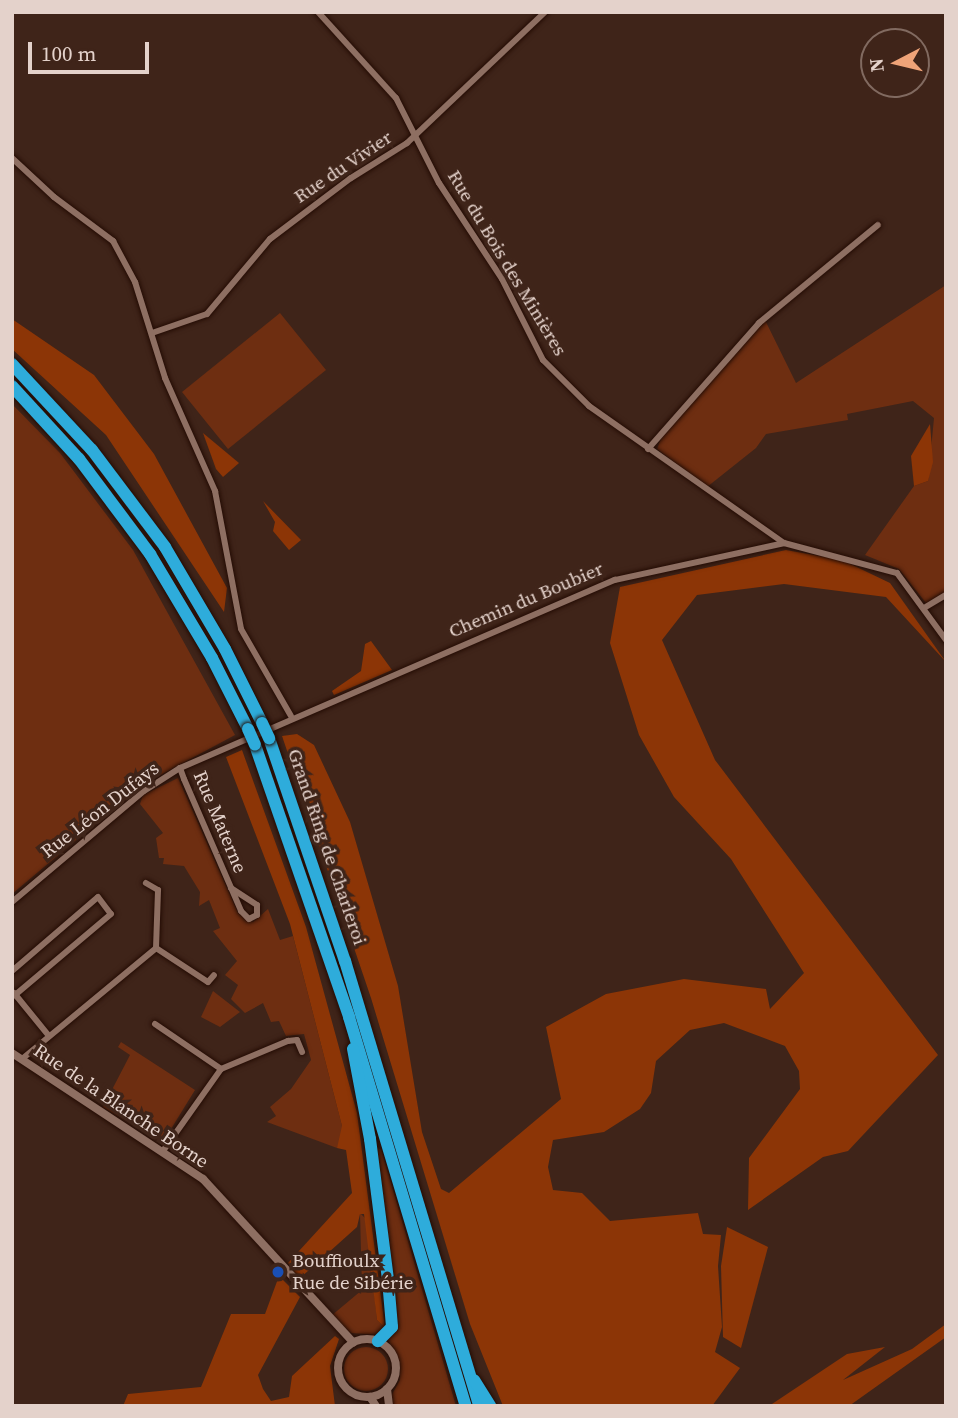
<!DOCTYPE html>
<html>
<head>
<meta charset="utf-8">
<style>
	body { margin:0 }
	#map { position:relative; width:958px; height:1418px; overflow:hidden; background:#3f2419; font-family:"Source Serif 4",serif }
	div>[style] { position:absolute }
	.green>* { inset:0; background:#6e2e11 }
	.round { border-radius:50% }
	.forest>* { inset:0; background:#8c3506 }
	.roads { filter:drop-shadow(0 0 2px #240c04) drop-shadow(0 0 2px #240c04) }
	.minor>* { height:6px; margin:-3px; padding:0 3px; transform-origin:3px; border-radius:3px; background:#8e6f62 }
	.tertiary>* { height:8px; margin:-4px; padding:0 4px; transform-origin:4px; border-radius:4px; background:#8e6f62 }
	.tertiary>.ring { margin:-4px; padding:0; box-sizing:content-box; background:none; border:8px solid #8e6f62; border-radius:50% }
	.motorway>* { height:12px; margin:-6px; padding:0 6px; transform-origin:6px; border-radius:6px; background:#2eacdb }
	.bridges { filter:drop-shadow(0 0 2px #240c04) drop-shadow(0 0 2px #240c04) }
	.motorway-bridge>* { height:12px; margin:-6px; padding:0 6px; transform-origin:6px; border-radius:6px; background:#2eacdb }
	.dots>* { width:19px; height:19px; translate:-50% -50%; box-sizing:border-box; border:4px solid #3f2419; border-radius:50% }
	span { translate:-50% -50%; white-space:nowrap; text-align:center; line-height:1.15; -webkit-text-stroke:7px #3f2419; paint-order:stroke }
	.street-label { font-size:19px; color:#e4d2cb }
	.poi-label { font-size:19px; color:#e4d2cb }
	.left { translate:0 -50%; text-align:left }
	.frame { position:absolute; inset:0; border:14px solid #e4d2cb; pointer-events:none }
	.north { position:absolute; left:860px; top:28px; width:70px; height:70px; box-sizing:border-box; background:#3f2419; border:2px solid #816a60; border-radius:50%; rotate:263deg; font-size:19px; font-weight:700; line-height:28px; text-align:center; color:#e4d2cb }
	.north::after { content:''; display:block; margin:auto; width:24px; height:32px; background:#efa378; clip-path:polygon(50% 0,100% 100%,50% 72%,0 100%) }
	.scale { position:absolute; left:28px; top:42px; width:121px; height:32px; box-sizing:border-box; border:4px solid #e4d2cb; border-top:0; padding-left:9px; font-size:21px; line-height:24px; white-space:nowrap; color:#e4d2cb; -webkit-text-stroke:5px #3f2419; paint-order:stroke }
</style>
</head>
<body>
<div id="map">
	<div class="green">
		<div style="clip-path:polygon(946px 285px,946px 593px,926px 603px,899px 569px,865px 555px,914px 486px,928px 481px,934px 418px,913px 401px,847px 414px,848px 420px,766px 434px,756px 448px,707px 487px,657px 449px,662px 436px,765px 320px,796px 383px)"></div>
		<div style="clip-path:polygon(280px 313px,326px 370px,228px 449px,182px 392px)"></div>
		<div style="clip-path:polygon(12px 404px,60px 453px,133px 550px,235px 735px,140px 786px,12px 894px)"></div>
		<div style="clip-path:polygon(178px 778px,238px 913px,253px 922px,268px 909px,280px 940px,293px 936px,342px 1126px,343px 1137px,337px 1148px,267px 1122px,276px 1116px,270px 1107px,291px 1089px,311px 1060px,304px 1034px,286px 1036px,279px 1021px,271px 1022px,263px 1003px,245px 1013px,231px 999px,238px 985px,225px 975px,237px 961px,213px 931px,220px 928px,209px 900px,199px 906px,200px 892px,184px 866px,163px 864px,164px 858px,159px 858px,156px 838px,163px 833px,140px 804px,143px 795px)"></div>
		<div style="clip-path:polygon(213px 991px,240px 1012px,220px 1027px,201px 1017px)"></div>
		<div style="clip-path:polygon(121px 1042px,195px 1090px,163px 1142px,103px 1107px,130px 1055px,118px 1047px)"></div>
		<div style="clip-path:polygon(375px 1148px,381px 1149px,456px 1406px,392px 1406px,390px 1398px,400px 1380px,400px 1366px,387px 1338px)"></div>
		<div style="clip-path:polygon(360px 1213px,367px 1220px,377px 1320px,385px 1328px,380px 1335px,351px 1333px,331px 1316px,362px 1290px)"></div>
		<div class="round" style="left:344px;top:1347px;width:44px;height:44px"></div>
	</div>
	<div class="forest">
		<div style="clip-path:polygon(12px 319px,94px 375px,154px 454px,227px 588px,224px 612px,106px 435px,12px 349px)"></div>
		<div style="clip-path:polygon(930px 424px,933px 462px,928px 481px,914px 486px,911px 456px)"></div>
		<div style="clip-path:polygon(203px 433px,239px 463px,223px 477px,216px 469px)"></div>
		<div style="clip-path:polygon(263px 501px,301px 540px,289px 550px,273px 531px,275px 522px)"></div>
		<div style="clip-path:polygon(786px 550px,842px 560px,890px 583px,946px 662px,886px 597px,784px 584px,697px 595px,662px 640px,715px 760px,938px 1055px,848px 1151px,823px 1157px,748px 1210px,749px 1158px,800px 1089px,799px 1071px,785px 1046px,724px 1023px,690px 1030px,656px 1061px,651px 1093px,640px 1109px,604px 1132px,553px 1140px,548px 1167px,553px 1190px,582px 1193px,610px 1221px,698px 1213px,703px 1234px,721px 1235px,718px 1266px,722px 1327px,715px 1352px,740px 1368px,712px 1406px,503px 1406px,470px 1324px,371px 998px,282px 736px,297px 734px,314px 745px,350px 822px,398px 986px,422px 1132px,441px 1189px,449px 1193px,561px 1099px,546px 1027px,606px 994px,684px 979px,766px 989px,770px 1009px,804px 973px,731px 859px,674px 797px,639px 735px,610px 643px,620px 587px)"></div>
		<div style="clip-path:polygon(371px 641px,392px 670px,334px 695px,332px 691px,361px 671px,365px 644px)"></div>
		<div style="clip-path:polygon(242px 750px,306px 927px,357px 1113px,385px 1328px,377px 1320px,364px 1214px,360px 1214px,357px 1227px,299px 1279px,288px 1263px,352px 1193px,346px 1150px,337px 1148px,342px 1126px,290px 924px,226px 757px)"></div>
		<div style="clip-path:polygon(727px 1227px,768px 1247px,741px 1348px,723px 1337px,721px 1266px)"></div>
		<div style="clip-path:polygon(279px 1276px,300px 1297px,258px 1375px,263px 1389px,271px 1401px,289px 1397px,292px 1376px,335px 1336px,339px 1339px,330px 1366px,335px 1406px,123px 1406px,128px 1394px,201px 1387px,231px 1314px,265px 1314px)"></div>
		<div style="clip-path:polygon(946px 1324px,946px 1337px,849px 1406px,769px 1406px,847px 1354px,885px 1347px,843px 1380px,912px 1349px)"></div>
	</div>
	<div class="roads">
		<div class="minor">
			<div style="left:318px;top:12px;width:116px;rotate:47.8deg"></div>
			<div style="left:396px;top:98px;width:95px;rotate:63.2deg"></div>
			<div style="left:439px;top:183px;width:115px;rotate:56.7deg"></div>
			<div style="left:502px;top:279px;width:91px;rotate:63.2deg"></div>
			<div style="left:543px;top:360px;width:65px;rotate:45deg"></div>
			<div style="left:589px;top:406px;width:238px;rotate:35.1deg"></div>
			<div style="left:784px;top:543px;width:117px;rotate:14.9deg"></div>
			<div style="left:897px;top:573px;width:83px;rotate:53.8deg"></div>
			<div style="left:12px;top:158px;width:57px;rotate:42.9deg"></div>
			<div style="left:54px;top:197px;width:74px;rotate:36.7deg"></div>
			<div style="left:113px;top:241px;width:47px;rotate:61.8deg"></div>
			<div style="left:135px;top:282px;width:101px;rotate:72.6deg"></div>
			<div style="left:165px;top:378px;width:124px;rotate:66.1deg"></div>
			<div style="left:215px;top:491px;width:140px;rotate:79.3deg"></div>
			<div style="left:241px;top:629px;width:100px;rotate:60.1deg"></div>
			<div style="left:152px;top:333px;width:58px;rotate:-19.1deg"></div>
			<div style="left:207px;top:314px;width:98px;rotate:-50deg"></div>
			<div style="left:270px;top:239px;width:101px;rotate:-37deg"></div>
			<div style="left:351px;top:178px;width:66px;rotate:-32deg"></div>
			<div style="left:407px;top:143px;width:190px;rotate:-43.5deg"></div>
			<div style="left:648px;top:449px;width:168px;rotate:-48.6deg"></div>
			<div style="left:759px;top:323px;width:154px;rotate:-39.5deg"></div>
			<div style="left:924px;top:608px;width:26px;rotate:-31deg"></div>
			<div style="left:180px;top:768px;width:12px;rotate:70deg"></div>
			<div style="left:184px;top:779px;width:144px;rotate:66.6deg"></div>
			<div style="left:241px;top:911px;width:11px;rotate:45deg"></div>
			<div style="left:249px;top:919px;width:9px;rotate:-27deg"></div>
			<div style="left:257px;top:915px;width:10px;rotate:-90deg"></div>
			<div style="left:257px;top:905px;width:31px;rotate:-147deg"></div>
			<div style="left:12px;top:902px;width:172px;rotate:-40.1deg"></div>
			<div style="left:144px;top:791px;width:43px;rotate:-32.6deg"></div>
			<div style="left:180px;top:768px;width:474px;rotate:-23.4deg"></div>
			<div style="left:615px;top:580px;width:173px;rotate:-12.3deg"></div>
			<div style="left:156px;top:948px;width:62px;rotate:33.2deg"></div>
			<div style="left:208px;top:982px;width:9px;rotate:-49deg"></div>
			<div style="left:12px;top:971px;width:113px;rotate:-40.7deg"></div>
			<div style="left:98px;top:897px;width:21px;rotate:53deg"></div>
			<div style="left:111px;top:914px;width:126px;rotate:139.8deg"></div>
			<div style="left:14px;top:993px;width:55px;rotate:50.9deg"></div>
			<div style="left:155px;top:1024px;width:80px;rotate:34.3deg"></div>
			<div style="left:22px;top:1059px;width:174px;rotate:-39.6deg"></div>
			<div style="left:156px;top:948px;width:58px;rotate:-88deg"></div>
			<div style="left:158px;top:890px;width:14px;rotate:-150deg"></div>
			<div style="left:163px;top:1151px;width:100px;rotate:-54.7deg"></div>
			<div style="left:221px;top:1069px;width:73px;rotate:-22.7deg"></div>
			<div style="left:288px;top:1041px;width:9px;rotate:-6deg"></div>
			<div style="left:297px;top:1040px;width:13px;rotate:67deg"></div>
		</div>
		<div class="tertiary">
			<div style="left:12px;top:1053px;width:229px;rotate:33.4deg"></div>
			<div style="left:203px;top:1179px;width:222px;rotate:47.4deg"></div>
			<div class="ring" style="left:338px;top:1339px;width:50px;height:50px"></div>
			<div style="left:387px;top:1389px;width:17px;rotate:83deg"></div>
			<div style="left:370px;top:1397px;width:11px;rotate:56deg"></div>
		</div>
		<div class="motorway">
			<div style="left:12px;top:364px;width:117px;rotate:47.1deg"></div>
			<div style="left:92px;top:450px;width:121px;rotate:53deg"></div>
			<div style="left:165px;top:547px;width:118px;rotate:59.5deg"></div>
			<div style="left:225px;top:649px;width:83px;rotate:63.4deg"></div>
			<div style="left:12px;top:386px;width:99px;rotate:47.5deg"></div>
			<div style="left:79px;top:459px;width:119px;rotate:53.2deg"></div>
			<div style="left:150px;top:554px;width:121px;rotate:59.2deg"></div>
			<div style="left:212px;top:658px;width:80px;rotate:63.1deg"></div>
			<div style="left:269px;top:738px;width:236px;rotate:71.2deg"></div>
			<div style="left:345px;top:961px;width:465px;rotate:73.2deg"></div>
			<div style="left:255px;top:745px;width:288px;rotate:70.9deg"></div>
			<div style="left:349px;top:1017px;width:406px;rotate:73.3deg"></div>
			<div style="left:353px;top:1049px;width:92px;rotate:79.3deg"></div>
			<div style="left:370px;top:1139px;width:142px;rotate:82.7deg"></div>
			<div style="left:388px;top:1280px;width:47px;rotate:85.1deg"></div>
			<div style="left:392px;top:1327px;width:20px;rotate:135deg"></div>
			<div style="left:474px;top:1380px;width:31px;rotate:58deg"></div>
		</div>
	</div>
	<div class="bridges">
		<div class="motorway-bridge">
			<div style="left:262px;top:723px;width:17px;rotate:65deg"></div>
			<div style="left:248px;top:729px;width:17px;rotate:66deg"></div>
		</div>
	</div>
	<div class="dots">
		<div style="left:278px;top:1272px;background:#1a4fb4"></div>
	</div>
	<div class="street-label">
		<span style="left:343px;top:167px;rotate:-34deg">Rue du Vivier</span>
		<span style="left:507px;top:263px;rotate:59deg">Rue du Bois des Minières</span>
		<span style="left:526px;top:600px;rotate:-23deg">Chemin du Boubier</span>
		<span style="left:100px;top:810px;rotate:-38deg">Rue Léon Dufays</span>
		<span style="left:220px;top:822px;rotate:67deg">Rue Materne</span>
		<span style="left:327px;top:847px;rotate:71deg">Grand Ring de Charleroi</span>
		<span style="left:121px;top:1106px;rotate:34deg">Rue de la Blanche Borne</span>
	</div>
	<div class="poi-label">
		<span class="left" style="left:292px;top:1272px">Bouffioulx<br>Rue de Sibérie</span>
	</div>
	<div class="frame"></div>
	<div class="north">N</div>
	<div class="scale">100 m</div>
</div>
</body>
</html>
